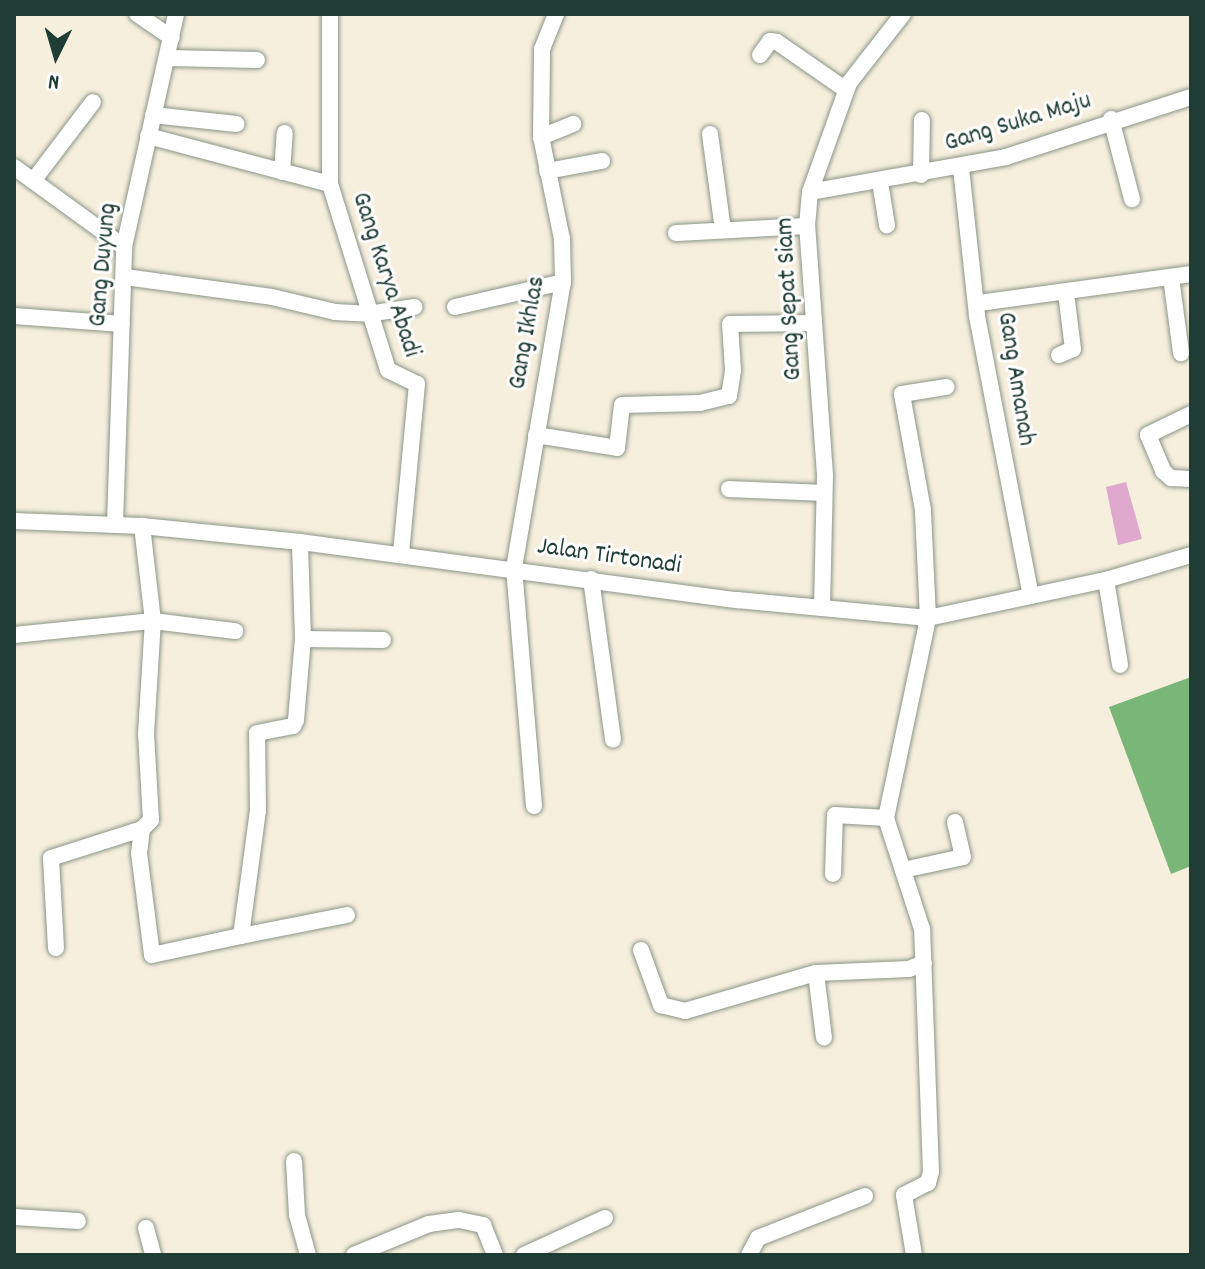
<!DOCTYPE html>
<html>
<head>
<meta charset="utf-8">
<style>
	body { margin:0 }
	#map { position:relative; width:1205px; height:1269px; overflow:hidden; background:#f6efdd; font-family:Dekko,sans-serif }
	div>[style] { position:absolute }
	.forest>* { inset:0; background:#79b677 }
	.building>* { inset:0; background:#dea9cc }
	.roads { filter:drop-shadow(0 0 2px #8a9688) drop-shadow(0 0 2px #8a9688) }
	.minor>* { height:16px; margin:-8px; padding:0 8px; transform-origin:8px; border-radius:8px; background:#fff }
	span { translate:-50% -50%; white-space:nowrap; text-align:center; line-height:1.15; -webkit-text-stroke:6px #fff; paint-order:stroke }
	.street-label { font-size:26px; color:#1f3d34 }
	.frame { position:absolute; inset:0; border:16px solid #1f3d34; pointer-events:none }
	.north { position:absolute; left:16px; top:16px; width:80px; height:80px; -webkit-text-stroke:6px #fff; paint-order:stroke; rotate:185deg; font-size:22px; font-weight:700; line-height:32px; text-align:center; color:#1f3d34 }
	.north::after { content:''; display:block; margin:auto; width:28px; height:36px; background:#1f3d34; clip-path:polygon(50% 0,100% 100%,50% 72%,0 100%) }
</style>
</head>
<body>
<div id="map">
	<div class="forest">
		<div style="clip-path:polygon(1191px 677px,1191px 866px,1171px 874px,1109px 707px)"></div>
	</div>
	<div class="building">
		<div style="clip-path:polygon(1126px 482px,1142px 539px,1118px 545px,1106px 487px)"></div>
	</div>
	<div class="roads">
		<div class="minor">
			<div style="left:137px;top:14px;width:42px;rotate:34.4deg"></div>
			<div style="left:330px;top:14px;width:170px;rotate:90deg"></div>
			<div style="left:330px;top:184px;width:195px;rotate:72.7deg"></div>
			<div style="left:388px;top:370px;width:32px;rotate:26deg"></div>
			<div style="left:417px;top:384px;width:170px;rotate:95.4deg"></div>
			<div style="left:760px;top:55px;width:17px;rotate:-54deg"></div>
			<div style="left:770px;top:41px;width:7px;rotate:8deg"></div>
			<div style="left:777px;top:42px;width:84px;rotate:34.8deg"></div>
			<div style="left:168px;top:58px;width:89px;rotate:1.3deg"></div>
			<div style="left:153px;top:115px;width:84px;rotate:6.1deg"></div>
			<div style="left:1111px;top:119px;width:83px;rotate:75.3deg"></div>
			<div style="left:710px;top:134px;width:97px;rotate:82.3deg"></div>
			<div style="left:148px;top:136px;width:188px;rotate:14.8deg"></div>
			<div style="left:541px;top:137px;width:35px;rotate:-22deg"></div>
			<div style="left:14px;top:167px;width:136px;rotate:36deg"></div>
			<div style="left:961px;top:168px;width:149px;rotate:83.8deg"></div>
			<div style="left:977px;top:316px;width:285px;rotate:79.1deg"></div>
			<div style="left:547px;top:171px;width:56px;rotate:-10.3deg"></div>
			<div style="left:282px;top:172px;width:39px;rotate:-86deg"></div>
			<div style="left:921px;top:175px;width:55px;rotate:-89deg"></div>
			<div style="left:33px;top:181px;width:99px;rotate:-52.8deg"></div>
			<div style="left:880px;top:182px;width:44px;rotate:80.8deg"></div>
			<div style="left:810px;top:192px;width:199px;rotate:-10.1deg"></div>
			<div style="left:1006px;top:157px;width:194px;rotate:-18deg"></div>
			<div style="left:676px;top:233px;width:131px;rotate:-3.1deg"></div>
			<div style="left:125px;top:277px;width:148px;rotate:7.7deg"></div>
			<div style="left:272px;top:297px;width:65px;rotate:13.4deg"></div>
			<div style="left:335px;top:312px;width:33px;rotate:3deg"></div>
			<div style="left:368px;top:314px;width:47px;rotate:-8.7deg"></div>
			<div style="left:1171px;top:277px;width:77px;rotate:82.5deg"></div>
			<div style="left:979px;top:303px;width:214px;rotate:-7.8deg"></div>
			<div style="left:455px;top:307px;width:111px;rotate:-13deg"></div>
			<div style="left:14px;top:316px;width:108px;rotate:4.2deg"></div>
			<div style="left:1059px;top:355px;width:15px;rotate:-23deg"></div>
			<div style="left:1073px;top:349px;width:56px;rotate:-97.1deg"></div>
			<div style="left:1191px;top:414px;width:48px;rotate:154deg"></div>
			<div style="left:1148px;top:435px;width:39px;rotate:67deg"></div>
			<div style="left:1163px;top:471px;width:11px;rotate:41deg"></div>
			<div style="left:1171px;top:478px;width:20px;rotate:3deg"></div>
			<div style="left:536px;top:435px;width:82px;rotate:9.1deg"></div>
			<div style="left:617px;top:448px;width:43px;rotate:-83.4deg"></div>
			<div style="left:622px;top:405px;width:78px;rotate:-1.5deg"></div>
			<div style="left:700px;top:403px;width:30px;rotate:-14deg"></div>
			<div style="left:729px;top:396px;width:26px;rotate:-81deg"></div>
			<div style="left:733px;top:370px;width:46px;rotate:-93.7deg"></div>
			<div style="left:730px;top:324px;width:84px;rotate:-0.7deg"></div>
			<div style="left:729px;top:489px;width:95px;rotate:2.4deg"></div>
			<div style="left:14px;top:521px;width:128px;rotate:2.2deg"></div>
			<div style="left:142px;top:526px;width:159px;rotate:5.8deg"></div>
			<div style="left:300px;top:542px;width:441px;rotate:7.6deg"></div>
			<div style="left:737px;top:600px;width:192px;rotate:5.4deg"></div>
			<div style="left:928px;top:618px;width:182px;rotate:-12.1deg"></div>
			<div style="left:1106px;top:580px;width:89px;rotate:-16.4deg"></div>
			<div style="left:115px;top:524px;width:277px;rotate:-88.1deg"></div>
			<div style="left:124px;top:247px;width:239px;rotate:-77.4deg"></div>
			<div style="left:591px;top:579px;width:162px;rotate:82.2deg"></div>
			<div style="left:1106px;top:580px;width:86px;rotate:80.6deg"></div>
			<div style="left:822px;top:608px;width:133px;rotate:-88.7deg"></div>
			<div style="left:825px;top:475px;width:250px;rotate:-94.1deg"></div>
			<div style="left:807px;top:226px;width:34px;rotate:-85deg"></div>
			<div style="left:810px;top:192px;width:116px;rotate:-70.3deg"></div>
			<div style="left:849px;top:83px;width:88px;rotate:-52deg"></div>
			<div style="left:14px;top:635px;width:140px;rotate:-5.8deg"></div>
			<div style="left:153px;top:621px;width:83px;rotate:7deg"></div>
			<div style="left:303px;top:639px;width:80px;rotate:0.7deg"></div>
			<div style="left:534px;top:806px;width:239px;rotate:-94.8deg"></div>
			<div style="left:514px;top:568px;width:290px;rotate:-80.3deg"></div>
			<div style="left:563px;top:282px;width:43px;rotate:-91.3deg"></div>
			<div style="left:562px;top:239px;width:104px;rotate:-101.6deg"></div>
			<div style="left:541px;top:137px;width:88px;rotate:-89.3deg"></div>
			<div style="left:542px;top:49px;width:38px;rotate:-68deg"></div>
			<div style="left:142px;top:829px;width:24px;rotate:97deg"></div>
			<div style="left:139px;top:853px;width:103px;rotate:82.7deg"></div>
			<div style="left:152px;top:955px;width:91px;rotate:-12.1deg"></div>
			<div style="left:241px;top:936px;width:126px;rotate:-82.3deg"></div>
			<div style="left:258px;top:811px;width:78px;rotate:-90.7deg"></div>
			<div style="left:257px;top:733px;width:37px;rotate:-11deg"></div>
			<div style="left:293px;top:726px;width:7px;rotate:-63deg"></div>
			<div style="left:296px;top:720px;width:81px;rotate:-85.1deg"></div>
			<div style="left:303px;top:639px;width:97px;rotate:-91.8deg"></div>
			<div style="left:903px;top:870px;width:61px;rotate:-12.2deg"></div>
			<div style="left:963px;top:857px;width:36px;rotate:-103deg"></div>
			<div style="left:833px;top:874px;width:59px;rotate:-88.1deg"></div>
			<div style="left:835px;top:815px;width:51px;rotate:3.4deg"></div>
			<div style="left:241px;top:936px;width:108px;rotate:-11.2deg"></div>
			<div style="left:56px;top:948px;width:90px;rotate:-93.2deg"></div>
			<div style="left:51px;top:858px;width:96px;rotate:-17.7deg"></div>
			<div style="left:142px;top:829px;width:13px;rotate:-45deg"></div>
			<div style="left:151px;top:820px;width:86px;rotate:-93.3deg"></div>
			<div style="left:146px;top:734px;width:113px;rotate:-86.5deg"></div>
			<div style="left:153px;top:621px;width:96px;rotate:-96.6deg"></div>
			<div style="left:641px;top:950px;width:59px;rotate:70deg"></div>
			<div style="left:661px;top:1005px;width:25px;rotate:14deg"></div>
			<div style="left:685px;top:1011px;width:136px;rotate:-16.2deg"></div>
			<div style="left:816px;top:973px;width:93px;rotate:-2.5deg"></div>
			<div style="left:909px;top:969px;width:16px;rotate:-22deg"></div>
			<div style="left:816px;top:973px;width:65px;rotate:83deg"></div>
			<div style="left:294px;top:1161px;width:54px;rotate:86.8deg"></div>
			<div style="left:297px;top:1215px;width:41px;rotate:74.6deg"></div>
			<div style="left:14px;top:1217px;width:64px;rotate:3.6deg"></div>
			<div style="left:146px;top:1228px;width:28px;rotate:75deg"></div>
			<div style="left:354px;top:1255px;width:81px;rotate:-22.5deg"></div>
			<div style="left:429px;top:1224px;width:30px;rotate:-8deg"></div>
			<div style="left:459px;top:1220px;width:25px;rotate:12deg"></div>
			<div style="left:483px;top:1225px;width:32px;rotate:68deg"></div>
			<div style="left:524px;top:1255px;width:89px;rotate:-24.6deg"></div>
			<div style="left:749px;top:1255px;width:19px;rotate:-62deg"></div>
			<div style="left:758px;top:1238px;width:115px;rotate:-21.4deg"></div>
			<div style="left:914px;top:1255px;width:61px;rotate:-99.5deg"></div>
			<div style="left:904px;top:1195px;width:27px;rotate:-27deg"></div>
			<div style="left:928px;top:1183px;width:11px;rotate:-75deg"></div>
			<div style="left:931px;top:1172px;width:243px;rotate:-92.1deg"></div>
			<div style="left:922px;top:929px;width:117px;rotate:-108deg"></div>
			<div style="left:886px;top:818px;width:204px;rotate:-78.1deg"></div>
			<div style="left:928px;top:618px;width:108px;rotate:-92.7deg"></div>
			<div style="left:923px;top:510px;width:118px;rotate:-100.3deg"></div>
			<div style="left:902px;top:394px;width:45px;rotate:-9deg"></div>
		</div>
	</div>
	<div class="street-label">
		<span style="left:1018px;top:123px;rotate:-17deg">Gang Suka Maju</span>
		<span style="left:104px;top:265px;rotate:-85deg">Gang Duyung</span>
		<span style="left:385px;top:275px;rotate:72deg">Gang Karya Abadi</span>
		<span style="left:790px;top:299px;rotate:-93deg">Gang Sepat Siam</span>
		<span style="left:528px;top:333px;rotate:-80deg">Gang Ikhlas</span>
		<span style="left:1015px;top:379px;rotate:81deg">Gang Amanah</span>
		<span style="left:609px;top:557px;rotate:8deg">Jalan Tirtonadi</span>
	</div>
	<div class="frame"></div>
	<div class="north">N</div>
</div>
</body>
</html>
